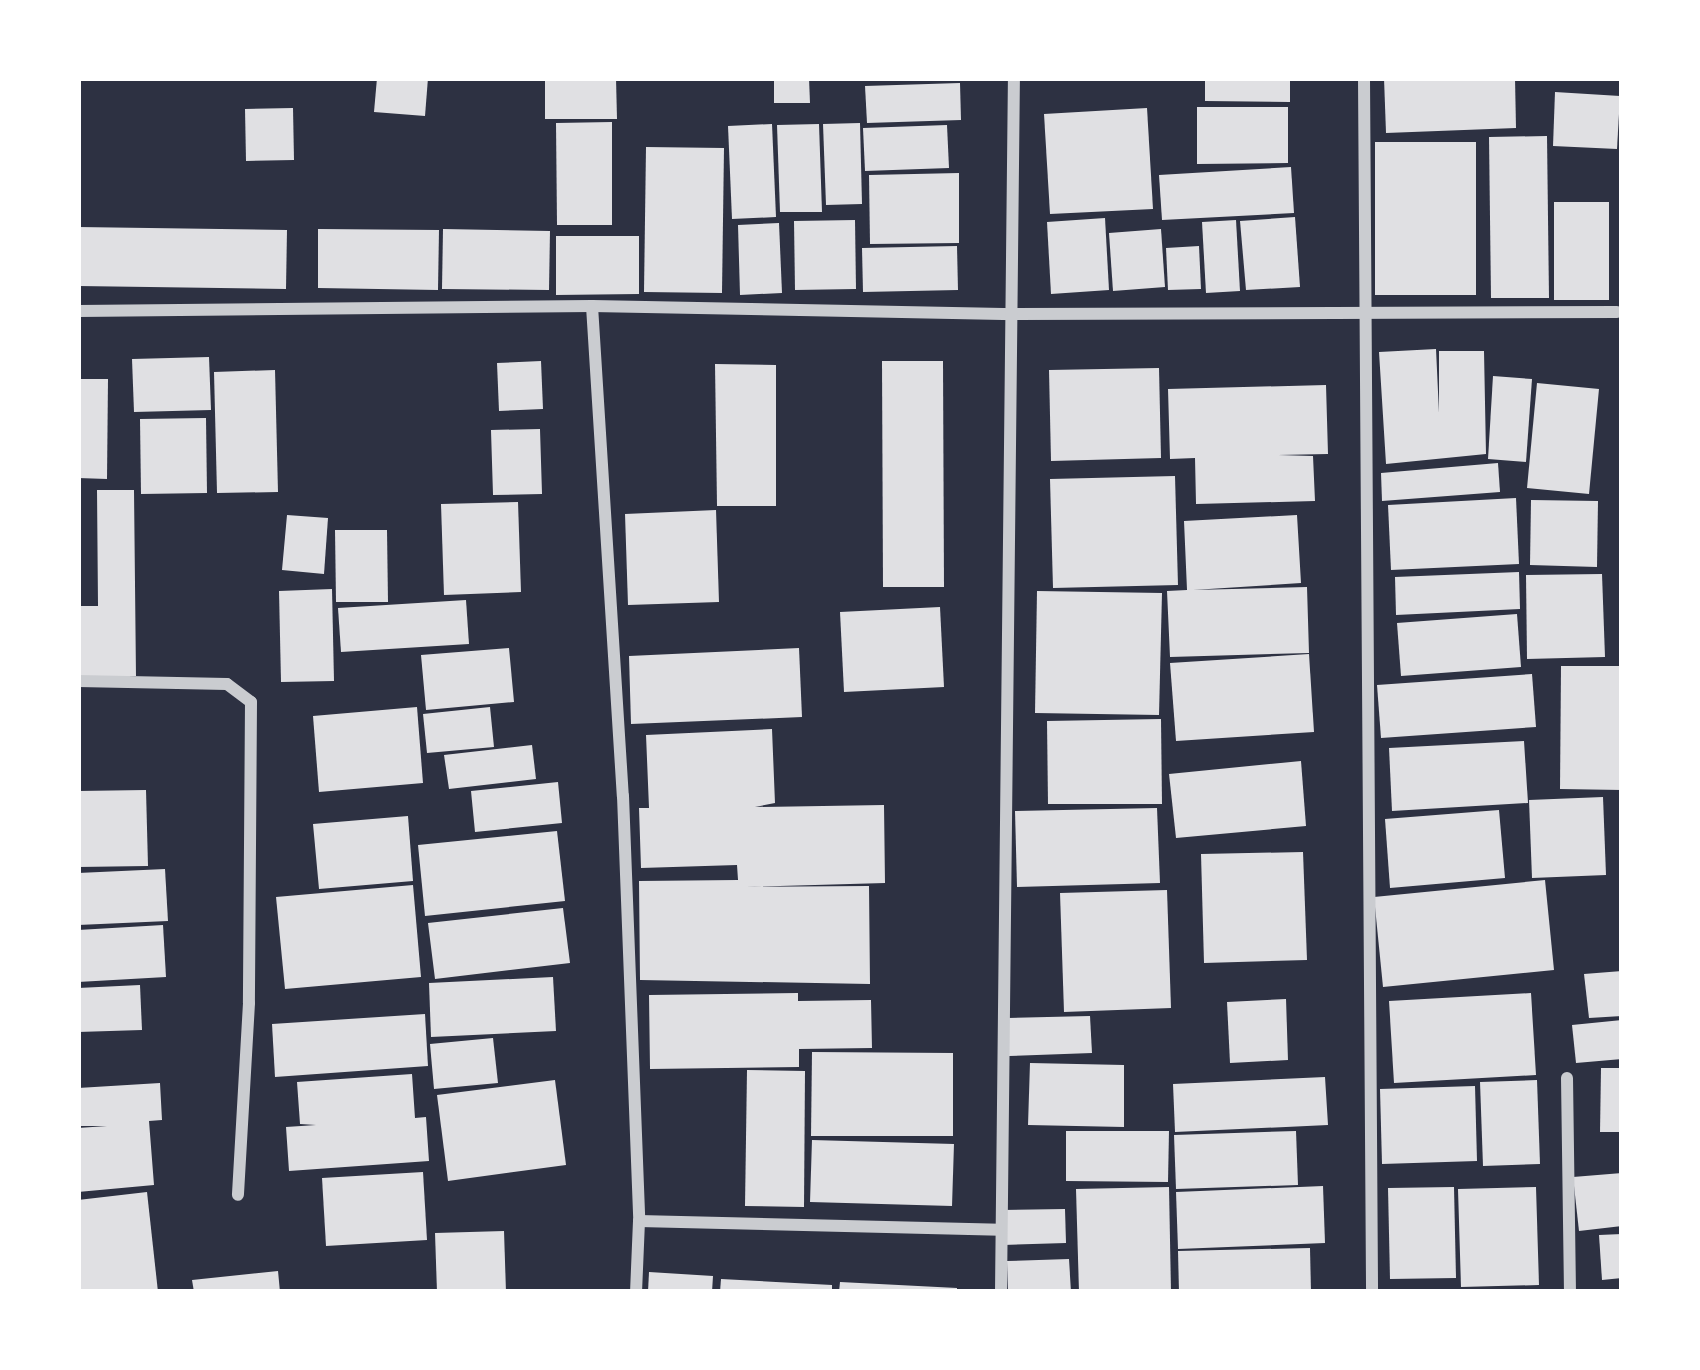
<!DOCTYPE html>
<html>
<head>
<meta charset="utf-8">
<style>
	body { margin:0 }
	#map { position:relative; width:1700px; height:1370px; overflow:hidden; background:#2d3142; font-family:"Noto Sans",sans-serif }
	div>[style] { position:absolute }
	.building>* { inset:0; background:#e0e0e3 }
	.minor>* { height:12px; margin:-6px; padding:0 6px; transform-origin:6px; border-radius:6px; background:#caccd0 }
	span { translate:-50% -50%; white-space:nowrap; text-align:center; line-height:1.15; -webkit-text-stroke:9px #fff; paint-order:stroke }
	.frame { position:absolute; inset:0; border:81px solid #fff; pointer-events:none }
</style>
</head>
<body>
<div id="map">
	<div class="building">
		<div style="clip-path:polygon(377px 78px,428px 78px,425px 116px,374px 112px)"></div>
		<div style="clip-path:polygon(545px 78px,616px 78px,617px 119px,545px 119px)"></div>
		<div style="clip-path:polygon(774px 78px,809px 78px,810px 103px,774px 103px)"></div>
		<div style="clip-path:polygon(1205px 78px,1290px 78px,1290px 102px,1205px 101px)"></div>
		<div style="clip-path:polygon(1384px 78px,1515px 78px,1516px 128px,1386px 133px)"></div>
		<div style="clip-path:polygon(960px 83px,961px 120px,867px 123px,865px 86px)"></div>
		<div style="clip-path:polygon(1555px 92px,1620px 96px,1617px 149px,1553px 146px)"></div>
		<div style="clip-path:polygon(1197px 107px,1288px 107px,1288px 163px,1197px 164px)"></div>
		<div style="clip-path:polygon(293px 108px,294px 160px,246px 161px,245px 109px)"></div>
		<div style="clip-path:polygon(1147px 108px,1153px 209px,1050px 214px,1044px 114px)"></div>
		<div style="clip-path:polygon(612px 122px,612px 225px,557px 225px,556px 123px)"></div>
		<div style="clip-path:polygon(860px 123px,862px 204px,826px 205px,823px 124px)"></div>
		<div style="clip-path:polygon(772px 124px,776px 217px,732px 219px,728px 126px)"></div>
		<div style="clip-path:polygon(819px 124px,822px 212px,780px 212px,777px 125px)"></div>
		<div style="clip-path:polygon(947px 125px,949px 168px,865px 171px,863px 128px)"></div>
		<div style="clip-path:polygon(1547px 136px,1549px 298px,1491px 298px,1489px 137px)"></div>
		<div style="clip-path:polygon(1375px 142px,1476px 142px,1476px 295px,1375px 295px)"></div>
		<div style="clip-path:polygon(646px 147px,724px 148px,722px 293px,644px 292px)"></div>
		<div style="clip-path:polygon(1291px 167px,1294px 213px,1162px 220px,1159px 175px)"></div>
		<div style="clip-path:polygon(959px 173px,959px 243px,870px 244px,869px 175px)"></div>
		<div style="clip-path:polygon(1554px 202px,1609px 202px,1609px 300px,1554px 300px)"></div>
		<div style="clip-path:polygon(1295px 217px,1300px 287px,1246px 290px,1240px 221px)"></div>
		<div style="clip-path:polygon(1105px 218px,1109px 290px,1051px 294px,1047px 222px)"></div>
		<div style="clip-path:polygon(855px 220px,856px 289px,795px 290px,794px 221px)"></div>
		<div style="clip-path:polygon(1236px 220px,1240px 291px,1206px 293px,1202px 222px)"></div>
		<div style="clip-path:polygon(779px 223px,782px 293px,740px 295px,738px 225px)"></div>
		<div style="clip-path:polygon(78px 227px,287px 230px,286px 289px,78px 286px)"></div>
		<div style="clip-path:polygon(318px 229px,439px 230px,438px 290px,318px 288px)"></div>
		<div style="clip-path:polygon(443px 229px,550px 231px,549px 290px,442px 289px)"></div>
		<div style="clip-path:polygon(1161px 229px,1165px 287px,1113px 291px,1109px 233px)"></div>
		<div style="clip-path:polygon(556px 236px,639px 236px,639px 294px,556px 295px)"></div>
		<div style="clip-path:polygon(957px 246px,958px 290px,863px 292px,862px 248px)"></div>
		<div style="clip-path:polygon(1199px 246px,1201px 289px,1168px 290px,1166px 248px)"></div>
		<div style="clip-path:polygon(1436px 349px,1439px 413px,1439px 351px,1484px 351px,1486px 454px,1386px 464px,1379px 352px)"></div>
		<div style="clip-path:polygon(209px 357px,211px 410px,134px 412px,132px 359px)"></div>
		<div style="clip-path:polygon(541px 361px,543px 409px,499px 411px,497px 363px)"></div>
		<div style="clip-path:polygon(882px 361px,943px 361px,944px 587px,883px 587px)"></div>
		<div style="clip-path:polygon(715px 364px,776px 365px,776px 506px,717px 506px)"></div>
		<div style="clip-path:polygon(1159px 368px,1161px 458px,1051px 461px,1049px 370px)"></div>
		<div style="clip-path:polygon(275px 370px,278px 492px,217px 493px,214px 372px)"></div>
		<div style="clip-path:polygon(1493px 376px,1532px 379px,1526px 462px,1488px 459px)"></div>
		<div style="clip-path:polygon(78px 379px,108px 379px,107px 479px,78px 478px)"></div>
		<div style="clip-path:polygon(1537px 383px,1599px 389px,1589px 494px,1527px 488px)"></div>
		<div style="clip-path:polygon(1326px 385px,1328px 454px,1278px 455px,1313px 456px,1315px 501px,1196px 504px,1195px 458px,1170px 459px,1168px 389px)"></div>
		<div style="clip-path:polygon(206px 418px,207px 493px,141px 494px,140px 419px)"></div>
		<div style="clip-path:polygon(540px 429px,542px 494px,493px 495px,491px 430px)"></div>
		<div style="clip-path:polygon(1498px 463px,1500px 492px,1382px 501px,1381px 473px)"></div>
		<div style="clip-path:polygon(1175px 476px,1178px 585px,1053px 588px,1050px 479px)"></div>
		<div style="clip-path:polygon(97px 490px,134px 490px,136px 676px,78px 676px,78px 606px,98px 606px)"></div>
		<div style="clip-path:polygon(1516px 498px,1519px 564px,1391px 570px,1388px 505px)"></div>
		<div style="clip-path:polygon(1531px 500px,1598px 501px,1597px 567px,1530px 565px)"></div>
		<div style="clip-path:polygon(518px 502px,521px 592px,444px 595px,441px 504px)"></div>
		<div style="clip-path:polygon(716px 510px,719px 602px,628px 605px,625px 514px)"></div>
		<div style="clip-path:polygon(287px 515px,328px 518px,324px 574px,282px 570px)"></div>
		<div style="clip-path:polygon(1297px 515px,1301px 583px,1193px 590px,1307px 587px,1309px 653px,1170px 657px,1167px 591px,1187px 590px,1184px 521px)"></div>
		<div style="clip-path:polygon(335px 530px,387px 530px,388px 602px,336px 602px)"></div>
		<div style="clip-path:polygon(1519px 572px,1520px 609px,1396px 615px,1395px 577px)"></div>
		<div style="clip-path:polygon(1602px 574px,1605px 657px,1527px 659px,1526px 575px)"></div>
		<div style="clip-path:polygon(332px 589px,334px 681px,281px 682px,279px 591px)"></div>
		<div style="clip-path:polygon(1037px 591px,1162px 593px,1159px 715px,1035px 713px)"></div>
		<div style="clip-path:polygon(466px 600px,469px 644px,341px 652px,338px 608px)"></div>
		<div style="clip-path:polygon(940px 607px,944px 687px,844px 692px,840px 612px)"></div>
		<div style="clip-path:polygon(1517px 614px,1521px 667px,1401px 676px,1397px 623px)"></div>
		<div style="clip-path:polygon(509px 648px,514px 702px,426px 710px,421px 655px)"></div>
		<div style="clip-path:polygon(799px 648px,802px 717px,631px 724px,629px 656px)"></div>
		<div style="clip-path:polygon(1309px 654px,1314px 732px,1176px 741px,1170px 663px)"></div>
		<div style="clip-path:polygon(1561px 666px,1622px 666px,1622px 790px,1560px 789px)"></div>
		<div style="clip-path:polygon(1532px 674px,1536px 727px,1381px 738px,1377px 685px)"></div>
		<div style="clip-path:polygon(417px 707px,423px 783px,319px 792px,313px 716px)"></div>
		<div style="clip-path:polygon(490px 707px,494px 747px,427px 753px,423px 714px)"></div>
		<div style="clip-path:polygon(1161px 719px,1162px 804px,1048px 804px,1047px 721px)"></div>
		<div style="clip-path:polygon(772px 729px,775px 803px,755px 807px,884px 805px,885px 883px,745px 887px,869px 886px,870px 984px,640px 980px,639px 881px,738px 880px,737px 865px,641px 868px,639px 808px,649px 808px,646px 735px)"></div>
		<div style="clip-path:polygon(1524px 741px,1528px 803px,1392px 811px,1389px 748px)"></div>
		<div style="clip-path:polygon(532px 745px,536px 779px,449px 789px,444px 755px)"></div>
		<div style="clip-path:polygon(1301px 761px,1306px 826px,1176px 838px,1169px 774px)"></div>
		<div style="clip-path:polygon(558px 782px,562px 823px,475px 832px,471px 791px)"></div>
		<div style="clip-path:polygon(146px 790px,148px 866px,78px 867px,78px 791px)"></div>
		<div style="clip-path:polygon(1603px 797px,1606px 875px,1532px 878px,1529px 800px)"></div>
		<div style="clip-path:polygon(1157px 808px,1160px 883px,1017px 887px,1015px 811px)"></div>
		<div style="clip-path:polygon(1499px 810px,1505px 878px,1390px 888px,1385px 819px)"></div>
		<div style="clip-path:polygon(408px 816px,413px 881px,319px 889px,313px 824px)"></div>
		<div style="clip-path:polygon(557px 831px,565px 901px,425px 916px,418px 845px)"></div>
		<div style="clip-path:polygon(1303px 852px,1307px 960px,1204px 963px,1201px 854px)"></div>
		<div style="clip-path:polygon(165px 869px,168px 921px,78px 925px,78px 873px)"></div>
		<div style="clip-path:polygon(1545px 880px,1554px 970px,1383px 987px,1374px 897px)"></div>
		<div style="clip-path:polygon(413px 885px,421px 977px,285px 989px,276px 897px)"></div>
		<div style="clip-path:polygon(1167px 890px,1171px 1008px,1064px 1012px,1060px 893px)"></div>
		<div style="clip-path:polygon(563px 908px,570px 963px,435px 979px,428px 923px)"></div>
		<div style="clip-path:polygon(163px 925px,166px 977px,78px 982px,78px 930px)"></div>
		<div style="clip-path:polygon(1622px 971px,1622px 1016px,1589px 1018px,1584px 974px)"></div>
		<div style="clip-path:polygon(553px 977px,556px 1031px,431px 1037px,429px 983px)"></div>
		<div style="clip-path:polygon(140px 985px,142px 1030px,78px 1032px,78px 988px)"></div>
		<div style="clip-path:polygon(798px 993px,798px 1001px,871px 1000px,872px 1048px,799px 1049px,799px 1067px,650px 1069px,649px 995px)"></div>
		<div style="clip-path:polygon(1531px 993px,1536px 1075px,1394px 1083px,1389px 1001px)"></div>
		<div style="clip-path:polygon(1286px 999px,1288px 1060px,1230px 1063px,1227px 1002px)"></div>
		<div style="clip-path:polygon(425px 1014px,428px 1066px,275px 1077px,272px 1024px)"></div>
		<div style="clip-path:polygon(1090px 1016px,1092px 1053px,1009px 1056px,1008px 1018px)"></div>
		<div style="clip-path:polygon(1622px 1020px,1622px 1059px,1576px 1063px,1572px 1025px)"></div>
		<div style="clip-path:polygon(493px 1038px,498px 1083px,434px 1089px,430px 1044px)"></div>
		<div style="clip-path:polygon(812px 1052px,953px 1053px,953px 1136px,811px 1136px)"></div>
		<div style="clip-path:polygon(1030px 1063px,1124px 1065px,1124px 1127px,1028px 1125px)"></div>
		<div style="clip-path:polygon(1601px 1068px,1622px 1068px,1622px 1132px,1600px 1132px)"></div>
		<div style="clip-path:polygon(747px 1070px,805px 1071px,804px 1207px,745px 1206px)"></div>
		<div style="clip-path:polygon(412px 1074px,415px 1118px,426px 1117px,429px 1161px,289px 1171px,286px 1127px,316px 1125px,300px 1124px,297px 1082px)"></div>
		<div style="clip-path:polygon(1325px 1077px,1328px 1125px,1175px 1132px,1173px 1084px)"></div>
		<div style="clip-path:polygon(555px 1080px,566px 1165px,448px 1181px,437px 1095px)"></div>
		<div style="clip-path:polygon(1537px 1080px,1540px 1164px,1483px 1166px,1480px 1082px)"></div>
		<div style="clip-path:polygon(160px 1083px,162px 1120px,149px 1121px,154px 1185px,78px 1192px,78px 1128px,107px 1126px,78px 1126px,78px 1088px)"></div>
		<div style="clip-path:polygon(1475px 1086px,1477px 1161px,1382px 1164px,1380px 1089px)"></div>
		<div style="clip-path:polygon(1066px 1131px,1169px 1131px,1168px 1182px,1066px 1181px)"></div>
		<div style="clip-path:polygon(1296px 1131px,1298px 1185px,1176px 1189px,1174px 1135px)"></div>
		<div style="clip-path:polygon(812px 1140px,954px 1144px,952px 1206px,810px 1202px)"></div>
		<div style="clip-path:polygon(423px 1172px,427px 1240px,326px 1246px,322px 1178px)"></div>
		<div style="clip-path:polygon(1622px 1173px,1622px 1226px,1579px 1231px,1573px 1177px)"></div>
		<div style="clip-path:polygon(1323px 1186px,1325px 1243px,1178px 1249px,1176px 1192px)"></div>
		<div style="clip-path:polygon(1169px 1187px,1171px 1292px,1079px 1292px,1076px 1189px)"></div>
		<div style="clip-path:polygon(1454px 1187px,1456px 1278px,1390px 1279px,1388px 1188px)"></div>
		<div style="clip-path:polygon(1536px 1187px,1539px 1285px,1461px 1287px,1458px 1189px)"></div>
		<div style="clip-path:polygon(147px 1192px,158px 1292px,78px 1292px,78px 1200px)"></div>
		<div style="clip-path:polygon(1065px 1209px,1066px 1243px,1003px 1245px,1002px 1210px)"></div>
		<div style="clip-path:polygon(504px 1231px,506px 1292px,437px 1292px,435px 1233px)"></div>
		<div style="clip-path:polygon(1622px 1234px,1622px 1278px,1602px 1280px,1599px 1235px)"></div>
		<div style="clip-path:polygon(1310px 1248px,1311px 1292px,1179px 1292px,1178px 1251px)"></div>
		<div style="clip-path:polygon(1069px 1259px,1071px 1292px,1008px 1292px,1007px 1261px)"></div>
		<div style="clip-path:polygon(278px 1271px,280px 1292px,194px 1292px,192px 1280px)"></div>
		<div style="clip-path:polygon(649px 1272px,713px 1276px,712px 1292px,648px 1292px)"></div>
		<div style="clip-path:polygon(721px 1279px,832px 1285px,832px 1292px,720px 1292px)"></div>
		<div style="clip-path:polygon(840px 1282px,957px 1288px,957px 1292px,839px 1292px)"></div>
	</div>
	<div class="minor">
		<div style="left:1364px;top:78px;width:1214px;rotate:89.62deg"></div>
		<div style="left:592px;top:306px;width:491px;rotate:86.4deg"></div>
		<div style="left:623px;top:796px;width:425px;rotate:87.8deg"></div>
		<div style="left:639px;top:1221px;width:71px;rotate:92.4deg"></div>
		<div style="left:78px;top:311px;width:514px;rotate:-0.56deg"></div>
		<div style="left:592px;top:306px;width:424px;rotate:1.1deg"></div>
		<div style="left:1016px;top:314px;width:601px;rotate:-0.19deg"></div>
		<div style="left:78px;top:681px;width:149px;rotate:1.2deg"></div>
		<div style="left:227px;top:684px;width:30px;rotate:37deg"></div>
		<div style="left:251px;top:702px;width:301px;rotate:90.4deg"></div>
		<div style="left:249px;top:1003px;width:192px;rotate:93.3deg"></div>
		<div style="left:1567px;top:1078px;width:214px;rotate:89.2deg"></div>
		<div style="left:639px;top:1221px;width:361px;rotate:1.4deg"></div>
		<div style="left:1001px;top:1292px;width:1214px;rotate:-89.39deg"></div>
	</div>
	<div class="frame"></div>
</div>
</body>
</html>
